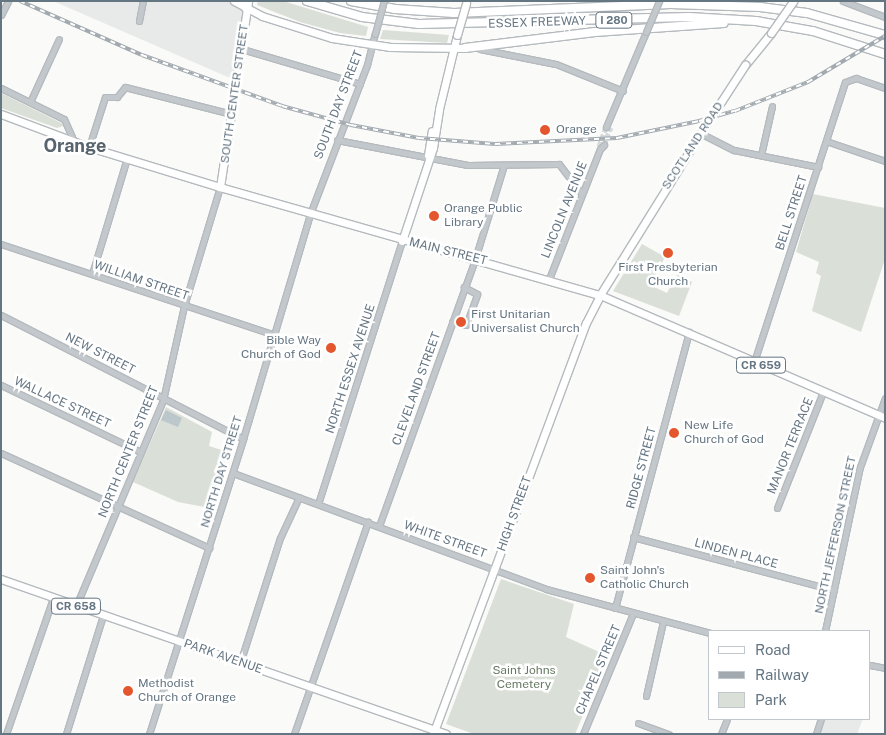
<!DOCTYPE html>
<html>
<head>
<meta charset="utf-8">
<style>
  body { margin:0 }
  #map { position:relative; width:886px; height:735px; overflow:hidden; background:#fafaf8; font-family:"Public Sans",sans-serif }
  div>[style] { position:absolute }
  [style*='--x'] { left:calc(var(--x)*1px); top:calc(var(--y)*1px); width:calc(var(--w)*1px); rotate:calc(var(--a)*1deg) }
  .built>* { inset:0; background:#e8e9e9 }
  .green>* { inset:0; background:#dadfd7 }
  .water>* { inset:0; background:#bbc7cb }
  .minor-tunnel>* { height:5px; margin-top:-2.5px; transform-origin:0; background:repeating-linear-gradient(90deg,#d5d9db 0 5px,transparent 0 7.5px) }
  .roads { filter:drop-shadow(1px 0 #b5babe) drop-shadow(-1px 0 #b5babe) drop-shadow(0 1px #b5babe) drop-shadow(0 -1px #b5babe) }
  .minor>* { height:5px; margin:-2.5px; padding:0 2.5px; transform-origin:2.5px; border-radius:2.5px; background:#c3c8cc }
  .major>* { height:7px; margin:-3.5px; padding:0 3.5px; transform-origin:3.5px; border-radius:3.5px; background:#fff }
  .highway>* { height:8px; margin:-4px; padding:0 4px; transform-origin:4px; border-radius:4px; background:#fff }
  .rail>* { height:4px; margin-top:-2px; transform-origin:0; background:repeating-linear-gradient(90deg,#fff 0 5.5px,#a2aab0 0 11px); box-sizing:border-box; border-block:1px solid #a2aab0 }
  .bridges { filter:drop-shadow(1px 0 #b5babe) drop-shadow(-1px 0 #b5babe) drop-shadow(0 1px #b5babe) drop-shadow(0 -1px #b5babe) }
  .minor-bridge>* { height:5px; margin:-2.5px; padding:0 2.5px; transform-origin:2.5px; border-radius:2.5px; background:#c3c8cc }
  .major-bridge>* { height:7px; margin:-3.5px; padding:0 3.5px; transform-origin:3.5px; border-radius:3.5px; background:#fff }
  .dots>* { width:14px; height:14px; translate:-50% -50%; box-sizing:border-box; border:2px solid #fff; border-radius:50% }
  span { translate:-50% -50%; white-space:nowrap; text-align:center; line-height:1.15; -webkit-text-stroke:5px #fff; paint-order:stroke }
  .shield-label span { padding:1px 4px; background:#fff; border:1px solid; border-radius:4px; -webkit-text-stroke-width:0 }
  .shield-label { font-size:11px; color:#657683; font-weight:700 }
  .street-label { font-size:12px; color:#657683 }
  .poi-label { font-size:12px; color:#657683 }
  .left { translate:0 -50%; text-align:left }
  .right { translate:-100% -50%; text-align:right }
  .park-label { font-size:12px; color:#687a64 }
  .district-label { font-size:18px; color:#57646e; font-weight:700 }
  .frame { position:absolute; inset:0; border:2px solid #657683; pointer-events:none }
  .legend { position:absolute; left:708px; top:630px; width:162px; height:90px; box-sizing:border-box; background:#fff; border:1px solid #c1c8cd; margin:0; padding:6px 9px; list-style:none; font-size:15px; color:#657683 }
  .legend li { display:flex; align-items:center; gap:10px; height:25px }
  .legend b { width:25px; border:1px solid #c1c8cd }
</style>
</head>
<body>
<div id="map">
  <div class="built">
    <div style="clip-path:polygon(53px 1px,248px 1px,237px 81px)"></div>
    <div style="clip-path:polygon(819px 719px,863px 719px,857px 734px,814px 734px)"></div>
  </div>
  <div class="green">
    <div style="clip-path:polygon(258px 1px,283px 1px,368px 27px,366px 36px,340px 33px,300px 22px,257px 5px)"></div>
    <div style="clip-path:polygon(383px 30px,449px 35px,447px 43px,380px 39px)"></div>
    <div style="clip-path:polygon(1px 93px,61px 123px,63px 126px,57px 128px,1px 108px)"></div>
    <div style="clip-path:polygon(813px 194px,885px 208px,885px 259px,861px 332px,812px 311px,821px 276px,816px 273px,819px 262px,796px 252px)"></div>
    <div style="clip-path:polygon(642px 244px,665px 257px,650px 285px,667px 293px,677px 274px,692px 282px,679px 316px,613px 291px)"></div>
    <div style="clip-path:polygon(166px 407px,212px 432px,209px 446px,228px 452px,210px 508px,178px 502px,133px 482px)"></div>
    <div style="clip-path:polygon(501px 579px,574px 604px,566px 637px,608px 656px,575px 734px,474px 734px,446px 724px)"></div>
  </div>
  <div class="water">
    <div style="clip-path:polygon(166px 410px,182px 418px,178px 427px,161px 420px)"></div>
  </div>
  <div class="minor-tunnel">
    <div style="--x:604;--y:145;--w:19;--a:-69"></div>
    <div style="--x:599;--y:146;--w:20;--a:-70"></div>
  </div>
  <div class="roads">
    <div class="minor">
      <div style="--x:843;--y:1;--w:45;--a:20.9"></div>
      <div style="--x:1;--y:15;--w:16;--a:-63"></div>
      <div style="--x:139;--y:21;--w:20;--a:-79"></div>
      <div style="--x:242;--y:49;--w:123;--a:16.5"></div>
      <div style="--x:480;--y:49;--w:77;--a:11.2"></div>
      <div style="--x:556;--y:64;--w:72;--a:21.9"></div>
      <div style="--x:1;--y:88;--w:70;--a:26.2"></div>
      <div style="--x:64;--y:119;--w:24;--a:66"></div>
      <div style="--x:30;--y:102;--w:69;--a:-65.3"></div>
      <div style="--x:606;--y:127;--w:103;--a:-67.2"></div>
      <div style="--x:700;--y:133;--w:38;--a:27"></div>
      <div style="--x:734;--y:150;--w:86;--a:11.4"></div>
      <div style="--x:337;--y:140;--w:133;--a:10.8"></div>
      <div style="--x:468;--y:165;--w:91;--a:-0.6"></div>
      <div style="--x:559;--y:164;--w:38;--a:53"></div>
      <div style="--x:826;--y:141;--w:62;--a:18.7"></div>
      <div style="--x:89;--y:147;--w:52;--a:-72.3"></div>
      <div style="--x:105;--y:97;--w:12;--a:0"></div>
      <div style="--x:117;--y:97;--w:13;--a:-51"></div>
      <div style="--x:125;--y:87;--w:110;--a:14.2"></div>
      <div style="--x:761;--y:155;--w:50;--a:-77.3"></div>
      <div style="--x:1;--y:244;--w:289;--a:18.4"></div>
      <div style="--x:92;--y:274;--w:121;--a:-73.2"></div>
      <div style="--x:549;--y:279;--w:140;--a:-68.6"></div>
      <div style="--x:600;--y:149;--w:6;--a:-45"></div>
      <div style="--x:1;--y:315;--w:272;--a:27.1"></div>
      <div style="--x:452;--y:322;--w:14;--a:12"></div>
      <div style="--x:466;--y:325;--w:33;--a:-70"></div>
      <div style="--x:477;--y:294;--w:15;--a:-152"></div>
      <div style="--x:754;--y:362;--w:294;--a:-72"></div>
      <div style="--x:845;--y:82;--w:12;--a:-20"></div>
      <div style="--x:856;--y:78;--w:31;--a:19"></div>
      <div style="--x:1;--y:385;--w:155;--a:25.6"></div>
      <div style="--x:1;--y:453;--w:229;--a:24.5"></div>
      <div style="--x:233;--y:473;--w:334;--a:20.3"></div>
      <div style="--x:546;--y:589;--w:170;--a:15"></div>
      <div style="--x:318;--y:504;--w:276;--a:-72.3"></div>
      <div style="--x:777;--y:508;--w:125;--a:-68.4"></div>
      <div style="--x:379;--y:526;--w:284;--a:-70.2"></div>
      <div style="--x:475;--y:259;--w:98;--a:-72.9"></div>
      <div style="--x:633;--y:537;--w:208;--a:14.8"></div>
      <div style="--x:76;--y:606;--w:224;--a:-67.1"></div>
      <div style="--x:163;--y:400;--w:96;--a:-77.4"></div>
      <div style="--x:184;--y:306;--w:124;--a:-73.2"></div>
      <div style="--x:615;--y:608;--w:286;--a:-75"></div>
      <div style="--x:825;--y:631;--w:168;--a:-78"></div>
      <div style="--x:860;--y:467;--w:73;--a:-70.1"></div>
      <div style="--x:240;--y:663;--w:131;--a:-72.3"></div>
      <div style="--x:280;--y:538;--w:45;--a:-65.1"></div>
      <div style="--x:870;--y:665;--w:15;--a:11"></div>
      <div style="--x:646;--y:696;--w:76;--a:-77.1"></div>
      <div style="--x:638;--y:723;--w:33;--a:20"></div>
      <div style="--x:6;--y:734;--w:144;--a:-70.9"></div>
      <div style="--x:66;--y:734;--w:125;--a:-72.7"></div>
      <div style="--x:149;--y:734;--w:310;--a:-72.3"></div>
      <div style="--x:243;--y:439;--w:235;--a:-73.4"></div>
      <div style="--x:310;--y:214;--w:160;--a:-69.1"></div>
      <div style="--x:367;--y:65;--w:32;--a:-76"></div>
      <div style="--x:294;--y:734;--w:225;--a:-70.8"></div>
      <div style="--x:583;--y:734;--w:131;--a:-67.5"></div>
      <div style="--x:721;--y:734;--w:16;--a:-68"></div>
      <div style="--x:816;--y:734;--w:16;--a:-72"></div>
    </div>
    <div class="major">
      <div style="--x:234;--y:1;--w:32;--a:28"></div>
      <div style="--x:262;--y:16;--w:73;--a:17.4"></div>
      <div style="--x:332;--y:38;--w:59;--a:8.8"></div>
      <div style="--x:390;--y:47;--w:75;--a:0.8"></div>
      <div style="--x:745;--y:65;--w:41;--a:-50.9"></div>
      <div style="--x:1;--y:114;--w:94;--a:20.6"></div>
      <div style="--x:89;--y:147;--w:137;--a:17"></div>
      <div style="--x:220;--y:187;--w:395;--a:15.9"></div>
      <div style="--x:600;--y:295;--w:310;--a:23.3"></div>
      <div style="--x:428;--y:155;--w:24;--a:-81"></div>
      <div style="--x:220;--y:187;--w:188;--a:-81.4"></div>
      <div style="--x:402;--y:241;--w:98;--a:-71.6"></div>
      <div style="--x:433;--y:148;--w:39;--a:-81"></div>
      <div style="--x:439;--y:109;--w:76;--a:-76.3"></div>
      <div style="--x:1;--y:579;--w:471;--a:19.2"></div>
      <div style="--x:433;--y:734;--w:439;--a:-69.6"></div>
      <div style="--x:586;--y:323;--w:31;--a:-63"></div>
      <div style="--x:600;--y:295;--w:200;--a:-58.1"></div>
    </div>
    <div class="highway">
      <div style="--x:240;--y:1;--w:11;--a:49"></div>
      <div style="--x:307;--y:1;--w:57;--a:16.2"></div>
      <div style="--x:362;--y:17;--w:57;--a:7"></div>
      <div style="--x:419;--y:24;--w:270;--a:-1.5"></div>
      <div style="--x:689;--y:17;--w:67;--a:3.4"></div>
      <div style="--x:756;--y:21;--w:58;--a:10"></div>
      <div style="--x:813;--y:31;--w:76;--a:17.7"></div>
      <div style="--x:351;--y:1;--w:45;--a:10.3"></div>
      <div style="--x:395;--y:9;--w:59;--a:3.9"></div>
      <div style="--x:454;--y:13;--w:217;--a:-2.4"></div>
      <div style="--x:671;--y:4;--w:89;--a:1.9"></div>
      <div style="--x:760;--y:7;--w:47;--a:7.3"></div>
      <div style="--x:807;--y:13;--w:81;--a:15.8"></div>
      <div style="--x:465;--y:48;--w:131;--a:-7"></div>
      <div style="--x:595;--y:32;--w:129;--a:-4"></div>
    </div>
  </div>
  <div class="rail">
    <div style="--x:20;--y:1;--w:133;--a:23.9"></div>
    <div style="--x:142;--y:55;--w:149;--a:20"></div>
    <div style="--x:282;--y:106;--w:72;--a:15.4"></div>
    <div style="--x:351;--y:125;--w:69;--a:10.8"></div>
    <div style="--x:419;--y:138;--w:76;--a:4.5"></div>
    <div style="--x:495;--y:144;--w:122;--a:-2.8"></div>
    <div style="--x:617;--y:138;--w:84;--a:-11.7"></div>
    <div style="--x:699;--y:121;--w:37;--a:-16"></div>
    <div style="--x:735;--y:111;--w:79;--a:-21.7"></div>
    <div style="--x:808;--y:82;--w:90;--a:-30.9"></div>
  </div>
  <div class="bridges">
    <div class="minor-bridge">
      <div style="--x:646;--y:32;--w:34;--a:-67"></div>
      <div style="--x:375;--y:34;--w:34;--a:-75"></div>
    </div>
    <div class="major-bridge">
      <div style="--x:771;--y:33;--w:39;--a:-55"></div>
      <div style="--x:457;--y:35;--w:33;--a:-74"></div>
      <div style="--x:706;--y:125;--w:72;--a:-57"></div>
    </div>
  </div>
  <div class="dots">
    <div style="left:545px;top:130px;background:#e4572e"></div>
    <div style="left:434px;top:216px;background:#e4572e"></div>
    <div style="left:668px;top:253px;background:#e4572e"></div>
    <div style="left:461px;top:322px;background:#e4572e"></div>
    <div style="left:331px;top:348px;background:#e4572e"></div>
    <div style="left:674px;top:433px;background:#e4572e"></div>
    <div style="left:590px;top:578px;background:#e4572e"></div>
    <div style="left:128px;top:691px;background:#e4572e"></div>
  </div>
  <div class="shield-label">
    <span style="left:614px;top:20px">I 280</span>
    <span style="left:761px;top:365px">CR 659</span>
    <span style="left:76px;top:606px">CR 658</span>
  </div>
  <div class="street-label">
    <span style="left:537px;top:23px;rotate:-2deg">ESSEX FREEWAY</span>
    <span style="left:235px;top:94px;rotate:-82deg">SOUTH CENTER STREET</span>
    <span style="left:339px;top:105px;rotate:-69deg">SOUTH DAY STREET</span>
    <span style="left:693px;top:146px;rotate:-57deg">SCOTLAND ROAD</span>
    <span style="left:565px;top:210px;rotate:-68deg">LINCOLN AVENUE</span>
    <span style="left:792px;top:213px;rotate:-72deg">BELL STREET</span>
    <span style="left:448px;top:252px;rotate:14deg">MAIN STREET</span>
    <span style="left:141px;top:281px;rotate:19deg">WILLIAM STREET</span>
    <span style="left:100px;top:354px;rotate:27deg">NEW STREET</span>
    <span style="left:351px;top:369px;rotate:-72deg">NORTH ESSEX AVENUE</span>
    <span style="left:417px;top:389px;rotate:-70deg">CLEVELAND STREET</span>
    <span style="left:62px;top:403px;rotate:25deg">WALLACE STREET</span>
    <span style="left:791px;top:446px;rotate:-68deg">MANOR TERRACE</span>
    <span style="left:129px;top:452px;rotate:-68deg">NORTH CENTER STREET</span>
    <span style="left:642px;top:468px;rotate:-75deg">RIDGE STREET</span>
    <span style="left:222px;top:472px;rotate:-73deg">NORTH DAY STREET</span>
    <span style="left:515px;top:514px;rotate:-70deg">HIGH STREET</span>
    <span style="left:836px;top:535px;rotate:-78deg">NORTH JEFFERSON STREET</span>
    <span style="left:445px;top:540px;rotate:20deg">WHITE STREET</span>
    <span style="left:736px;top:554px;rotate:15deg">LINDEN PLACE</span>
    <span style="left:223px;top:657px;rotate:19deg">PARK AVENUE</span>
    <span style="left:599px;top:670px;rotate:-67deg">CHAPEL STREET</span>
  </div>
  <div class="poi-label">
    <span class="left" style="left:556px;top:130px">Orange</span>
    <span class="left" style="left:444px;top:216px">Orange Public<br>Library</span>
    <span style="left:668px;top:275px">First Presbyterian<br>Church</span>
    <span class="left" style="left:471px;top:322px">First Unitarian<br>Universalist Church</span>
    <span class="right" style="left:321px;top:348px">Bible Way<br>Church of God</span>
    <span class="left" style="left:684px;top:433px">New Life<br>Church of God</span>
    <span class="left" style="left:600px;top:578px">Saint John's<br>Catholic Church</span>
    <span class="left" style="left:138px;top:691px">Methodist<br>Church of Orange</span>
  </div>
  <div class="park-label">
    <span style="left:524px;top:678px">Saint Johns<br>Cemetery</span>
  </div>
  <div class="district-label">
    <span style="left:75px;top:146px">Orange</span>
  </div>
  <div class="frame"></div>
  <ul class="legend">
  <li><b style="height:6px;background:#fff"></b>Road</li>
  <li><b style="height:6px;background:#a2aab0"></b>Railway</li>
  <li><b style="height:14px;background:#dadfd7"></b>Park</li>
  </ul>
</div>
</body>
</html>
